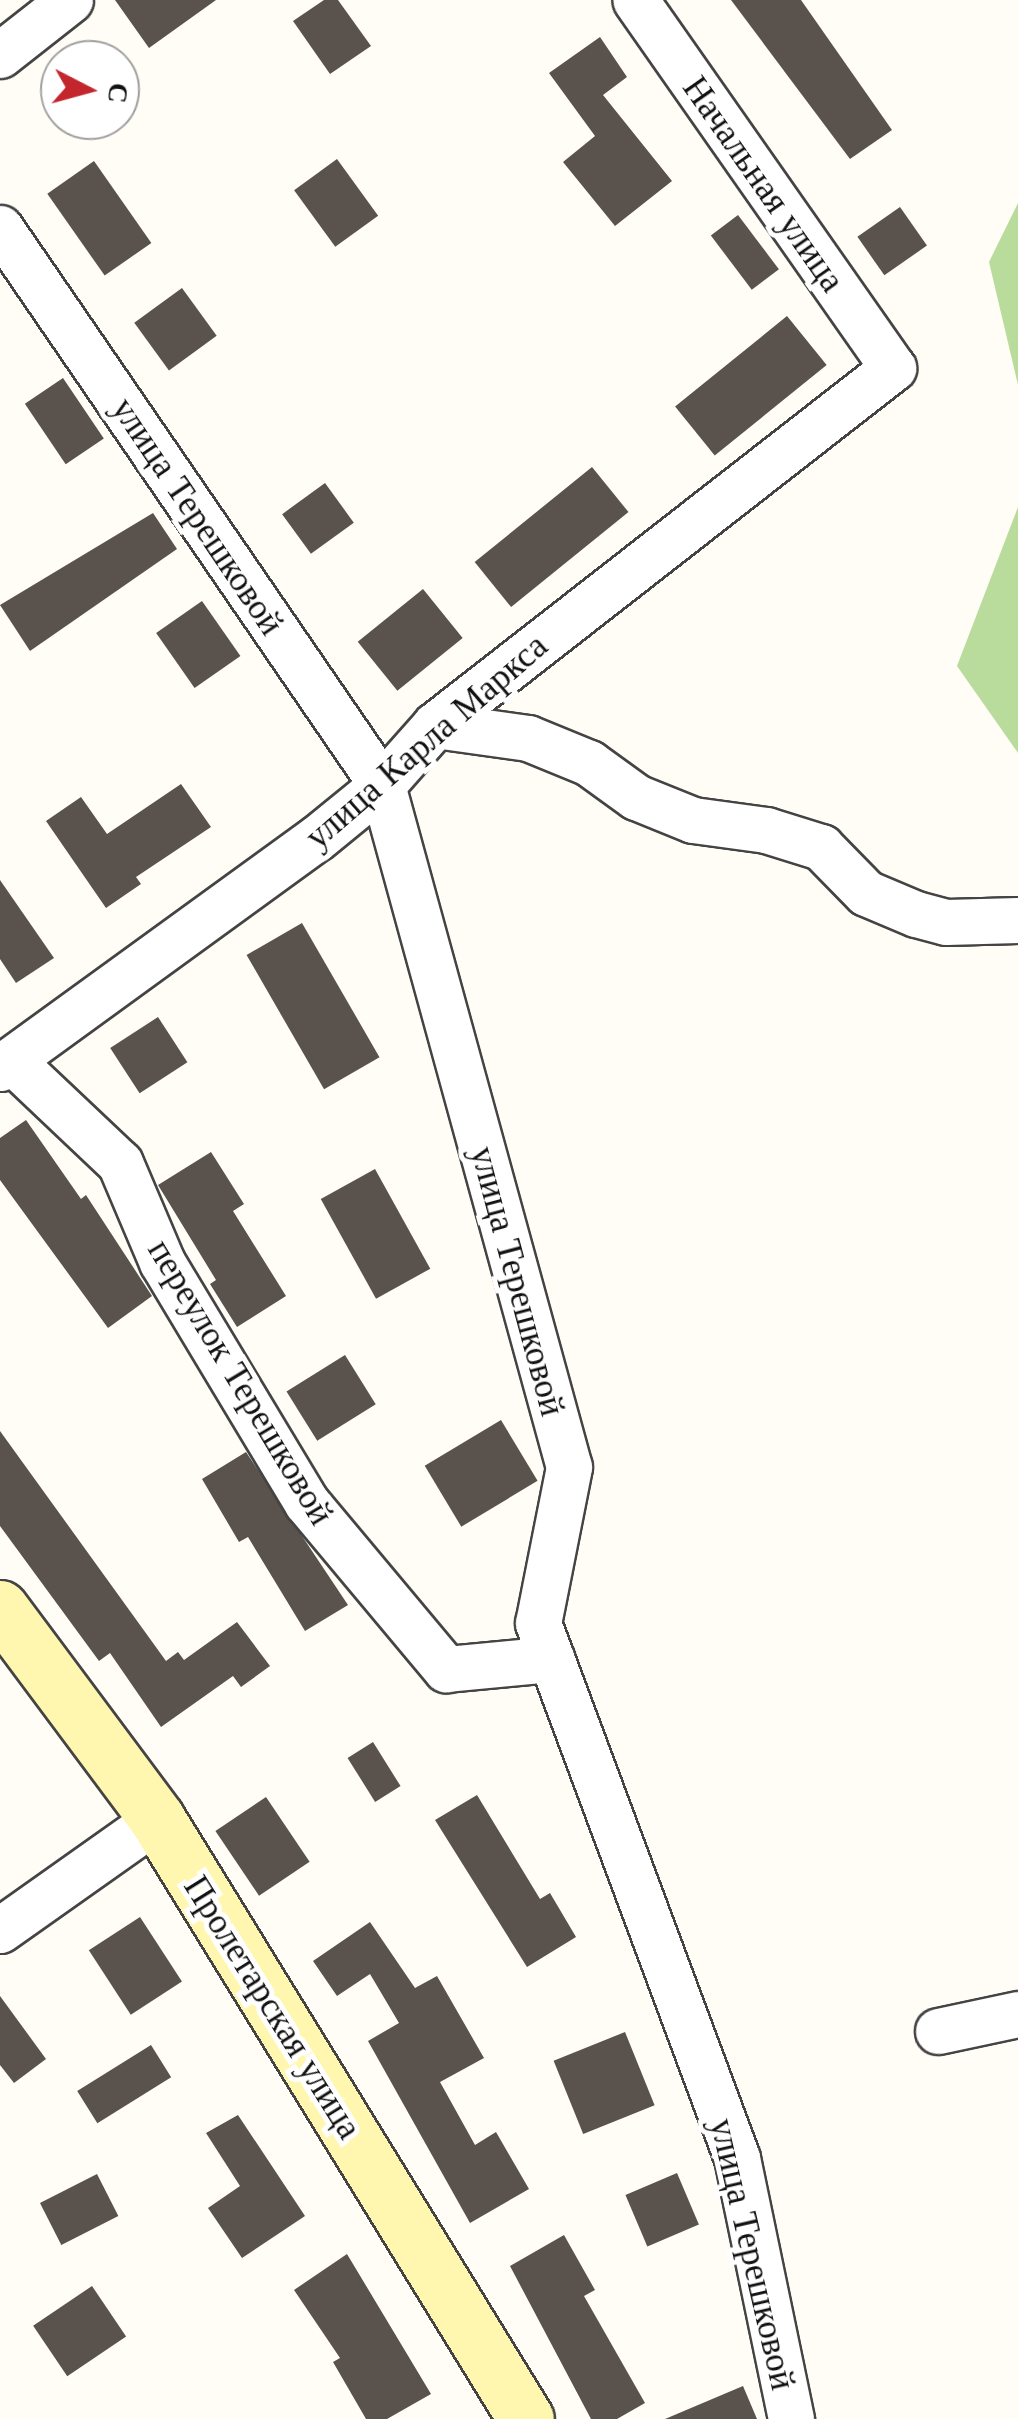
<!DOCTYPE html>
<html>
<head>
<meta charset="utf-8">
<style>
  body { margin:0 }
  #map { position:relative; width:1018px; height:2419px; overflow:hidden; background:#fffdf5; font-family:"Libre Baskerville",serif }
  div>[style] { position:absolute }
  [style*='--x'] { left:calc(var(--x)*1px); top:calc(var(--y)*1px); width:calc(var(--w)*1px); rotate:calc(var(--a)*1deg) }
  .forest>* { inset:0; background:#b9dc9c }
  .building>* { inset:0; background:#5a524d; transform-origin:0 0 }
  .roads { filter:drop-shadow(2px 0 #444) drop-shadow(-2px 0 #444) drop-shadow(0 2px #444) drop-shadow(0 -2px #444) }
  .street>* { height:45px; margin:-22.5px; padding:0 22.5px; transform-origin:22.5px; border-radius:22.5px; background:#fff }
  .secondary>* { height:55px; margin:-27.5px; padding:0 27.5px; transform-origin:27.5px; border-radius:27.5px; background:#fff6b0 }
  span { translate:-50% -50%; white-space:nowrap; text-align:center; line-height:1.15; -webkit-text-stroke:10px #fff; paint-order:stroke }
  .street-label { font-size:35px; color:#111 }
  .north { position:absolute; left:40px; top:40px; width:100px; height:100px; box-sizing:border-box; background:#fff; border:2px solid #a0a0a0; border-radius:50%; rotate:96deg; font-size:28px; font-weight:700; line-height:40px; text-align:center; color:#111 }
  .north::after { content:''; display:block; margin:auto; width:35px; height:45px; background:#c4262e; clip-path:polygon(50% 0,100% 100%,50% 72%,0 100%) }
</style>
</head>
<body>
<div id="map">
  <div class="forest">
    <div style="clip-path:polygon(1018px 203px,1018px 385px,989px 262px)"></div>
    <div style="clip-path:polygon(1018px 507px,1018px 753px,957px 666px)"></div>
  </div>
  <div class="building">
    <div style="clip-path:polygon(115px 0,216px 0,149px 48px)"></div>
    <div style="clip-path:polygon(324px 0,338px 0,371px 46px,330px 74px,293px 21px)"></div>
    <div style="clip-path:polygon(731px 0,801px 0,892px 130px,850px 159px)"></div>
    <div style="clip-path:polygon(600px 37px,627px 77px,603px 95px,672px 181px,615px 226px,563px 162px,595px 136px,549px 73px)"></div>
    <div style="left:337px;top:159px;width:70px;height:53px;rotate:54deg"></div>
    <div style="left:94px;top:161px;width:100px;height:57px;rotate:55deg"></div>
    <div style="left:900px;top:207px;width:47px;height:52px;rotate:55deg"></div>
    <div style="left:738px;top:215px;width:68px;height:34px;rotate:53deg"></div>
    <div style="left:182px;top:288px;width:59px;height:59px;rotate:54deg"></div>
    <div style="left:787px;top:316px;width:63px;height:144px;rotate:51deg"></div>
    <div style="left:63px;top:378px;width:73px;height:46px;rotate:56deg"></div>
    <div style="left:592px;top:467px;width:58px;height:151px;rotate:51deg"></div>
    <div style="left:325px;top:483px;width:49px;height:53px;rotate:54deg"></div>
    <div style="clip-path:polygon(153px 513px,177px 549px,30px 651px,0 605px)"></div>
    <div style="left:423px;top:589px;width:63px;height:84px;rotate:51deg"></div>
    <div style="left:202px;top:601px;width:67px;height:56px;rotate:55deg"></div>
    <div style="clip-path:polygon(181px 784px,211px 827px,136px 877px,141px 884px,106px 908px,46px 821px,81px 797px,107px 834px)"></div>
    <div style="clip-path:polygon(0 880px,54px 958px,16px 983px,0 959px)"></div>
    <div style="left:302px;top:923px;width:155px;height:64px;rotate:60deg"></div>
    <div style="left:158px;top:1017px;width:54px;height:57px;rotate:57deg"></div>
    <div style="clip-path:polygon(26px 1120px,81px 1199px,86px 1195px,152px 1296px,108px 1328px,0 1180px,0 1138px)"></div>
    <div style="clip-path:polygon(211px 1152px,244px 1204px,233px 1211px,286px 1296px,237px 1327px,210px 1284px,216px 1280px,158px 1185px)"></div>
    <div style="left:375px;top:1169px;width:114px;height:62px;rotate:61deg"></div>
    <div style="left:345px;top:1355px;width:58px;height:69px;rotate:58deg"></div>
    <div style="left:501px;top:1420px;width:71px;height:89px;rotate:59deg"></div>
    <div style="clip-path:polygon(0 1431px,166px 1661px,178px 1652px,184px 1660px,237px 1622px,270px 1666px,241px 1687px,233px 1676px,161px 1727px,110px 1653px,99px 1661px,0 1526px)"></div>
    <div style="clip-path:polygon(246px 1452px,348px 1605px,305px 1631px,248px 1537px,239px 1542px,202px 1479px)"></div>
    <div style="left:373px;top:1742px;width:52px;height:30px;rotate:58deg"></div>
    <div style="clip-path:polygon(477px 1795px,540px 1899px,550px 1893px,576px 1937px,527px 1967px,435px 1820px)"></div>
    <div style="left:266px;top:1797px;width:78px;height:61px;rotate:56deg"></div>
    <div style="left:140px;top:1917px;width:77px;height:61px;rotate:57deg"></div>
    <div style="clip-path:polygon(370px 1922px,415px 1988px,437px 1976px,484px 2058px,440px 2082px,475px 2145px,496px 2132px,529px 2189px,470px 2223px,368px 2041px,399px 2023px,370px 1974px,337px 1996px,313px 1961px)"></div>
    <div style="clip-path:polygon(0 1996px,46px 2059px,14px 2083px,0 2065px)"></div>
    <div style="left:625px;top:2032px;width:79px;height:77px;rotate:68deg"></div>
    <div style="left:151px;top:2045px;width:38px;height:87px;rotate:58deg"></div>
    <div style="clip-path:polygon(238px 2115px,305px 2216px,242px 2258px,208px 2208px,240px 2186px,206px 2133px)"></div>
    <div style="left:677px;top:2173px;width:56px;height:56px;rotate:67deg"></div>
    <div style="left:97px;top:2174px;width:47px;height:64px;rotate:63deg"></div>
    <div style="clip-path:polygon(564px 2235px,595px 2290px,584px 2296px,645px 2403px,617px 2419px,591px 2419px,510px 2266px)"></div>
    <div style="clip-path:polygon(347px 2254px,431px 2394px,387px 2419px,366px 2419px,333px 2362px,340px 2358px,294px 2290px)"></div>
    <div style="left:92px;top:2286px;width:61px;height:71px;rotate:56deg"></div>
    <div style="clip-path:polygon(743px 2386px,757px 2419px,665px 2419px)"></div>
  </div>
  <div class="roads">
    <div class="street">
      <div style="--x:0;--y:55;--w:89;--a:-38.2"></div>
      <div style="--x:0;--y:228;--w:675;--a:55.56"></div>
      <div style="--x:382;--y:785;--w:707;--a:74.67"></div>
      <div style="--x:569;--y:1467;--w:159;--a:101.2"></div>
      <div style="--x:538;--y:1623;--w:571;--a:69.6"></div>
      <div style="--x:737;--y:2158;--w:267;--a:78.3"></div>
      <div style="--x:435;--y:725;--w:94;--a:8"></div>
      <div style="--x:528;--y:738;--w:66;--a:22.3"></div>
      <div style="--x:589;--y:763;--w:58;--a:35.9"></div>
      <div style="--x:636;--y:797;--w:61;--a:22"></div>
      <div style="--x:693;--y:820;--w:74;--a:7.8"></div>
      <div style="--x:766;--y:830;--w:58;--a:17.2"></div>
      <div style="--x:821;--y:847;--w:64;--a:45.6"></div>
      <div style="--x:866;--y:893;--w:54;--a:22.8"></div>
      <div style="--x:916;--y:914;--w:31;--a:15"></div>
      <div style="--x:946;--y:922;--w:72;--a:-1.6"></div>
      <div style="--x:11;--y:1060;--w:150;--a:43.4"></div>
      <div style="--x:120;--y:1163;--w:108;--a:67"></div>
      <div style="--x:162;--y:1262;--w:281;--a:59"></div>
      <div style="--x:307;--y:1503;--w:217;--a:50.1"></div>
      <div style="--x:446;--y:1669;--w:106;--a:-5.4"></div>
      <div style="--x:0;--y:1068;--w:392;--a:-36"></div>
      <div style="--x:317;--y:838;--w:84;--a:-39.2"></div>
      <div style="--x:382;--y:785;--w:80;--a:-48.5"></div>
      <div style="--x:435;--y:725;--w:581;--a:-37.94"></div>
      <div style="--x:893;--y:368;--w:449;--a:-125"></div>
      <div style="--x:0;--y:1930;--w:192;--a:-35.3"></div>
      <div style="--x:938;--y:2031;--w:82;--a:-12"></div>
    </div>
    <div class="secondary">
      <div style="--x:0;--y:1608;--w:263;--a:53.3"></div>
      <div style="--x:157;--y:1819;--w:704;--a:58.41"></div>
    </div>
  </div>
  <div class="street-label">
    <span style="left:764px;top:184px;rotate:55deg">Начальная улица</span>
    <span style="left:198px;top:516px;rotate:56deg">улица Терешковой</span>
    <span style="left:426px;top:741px;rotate:-41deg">улица Карла Маркса</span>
    <span style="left:518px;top:1281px;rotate:75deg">улица Терешковой</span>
    <span style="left:241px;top:1382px;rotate:59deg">переулок Терешковой</span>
    <span style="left:273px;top:2007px;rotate:58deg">Пролетарская улица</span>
    <span style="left:753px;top:2254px;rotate:77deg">улица Терешковой</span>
  </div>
  <div class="north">С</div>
</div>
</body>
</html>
